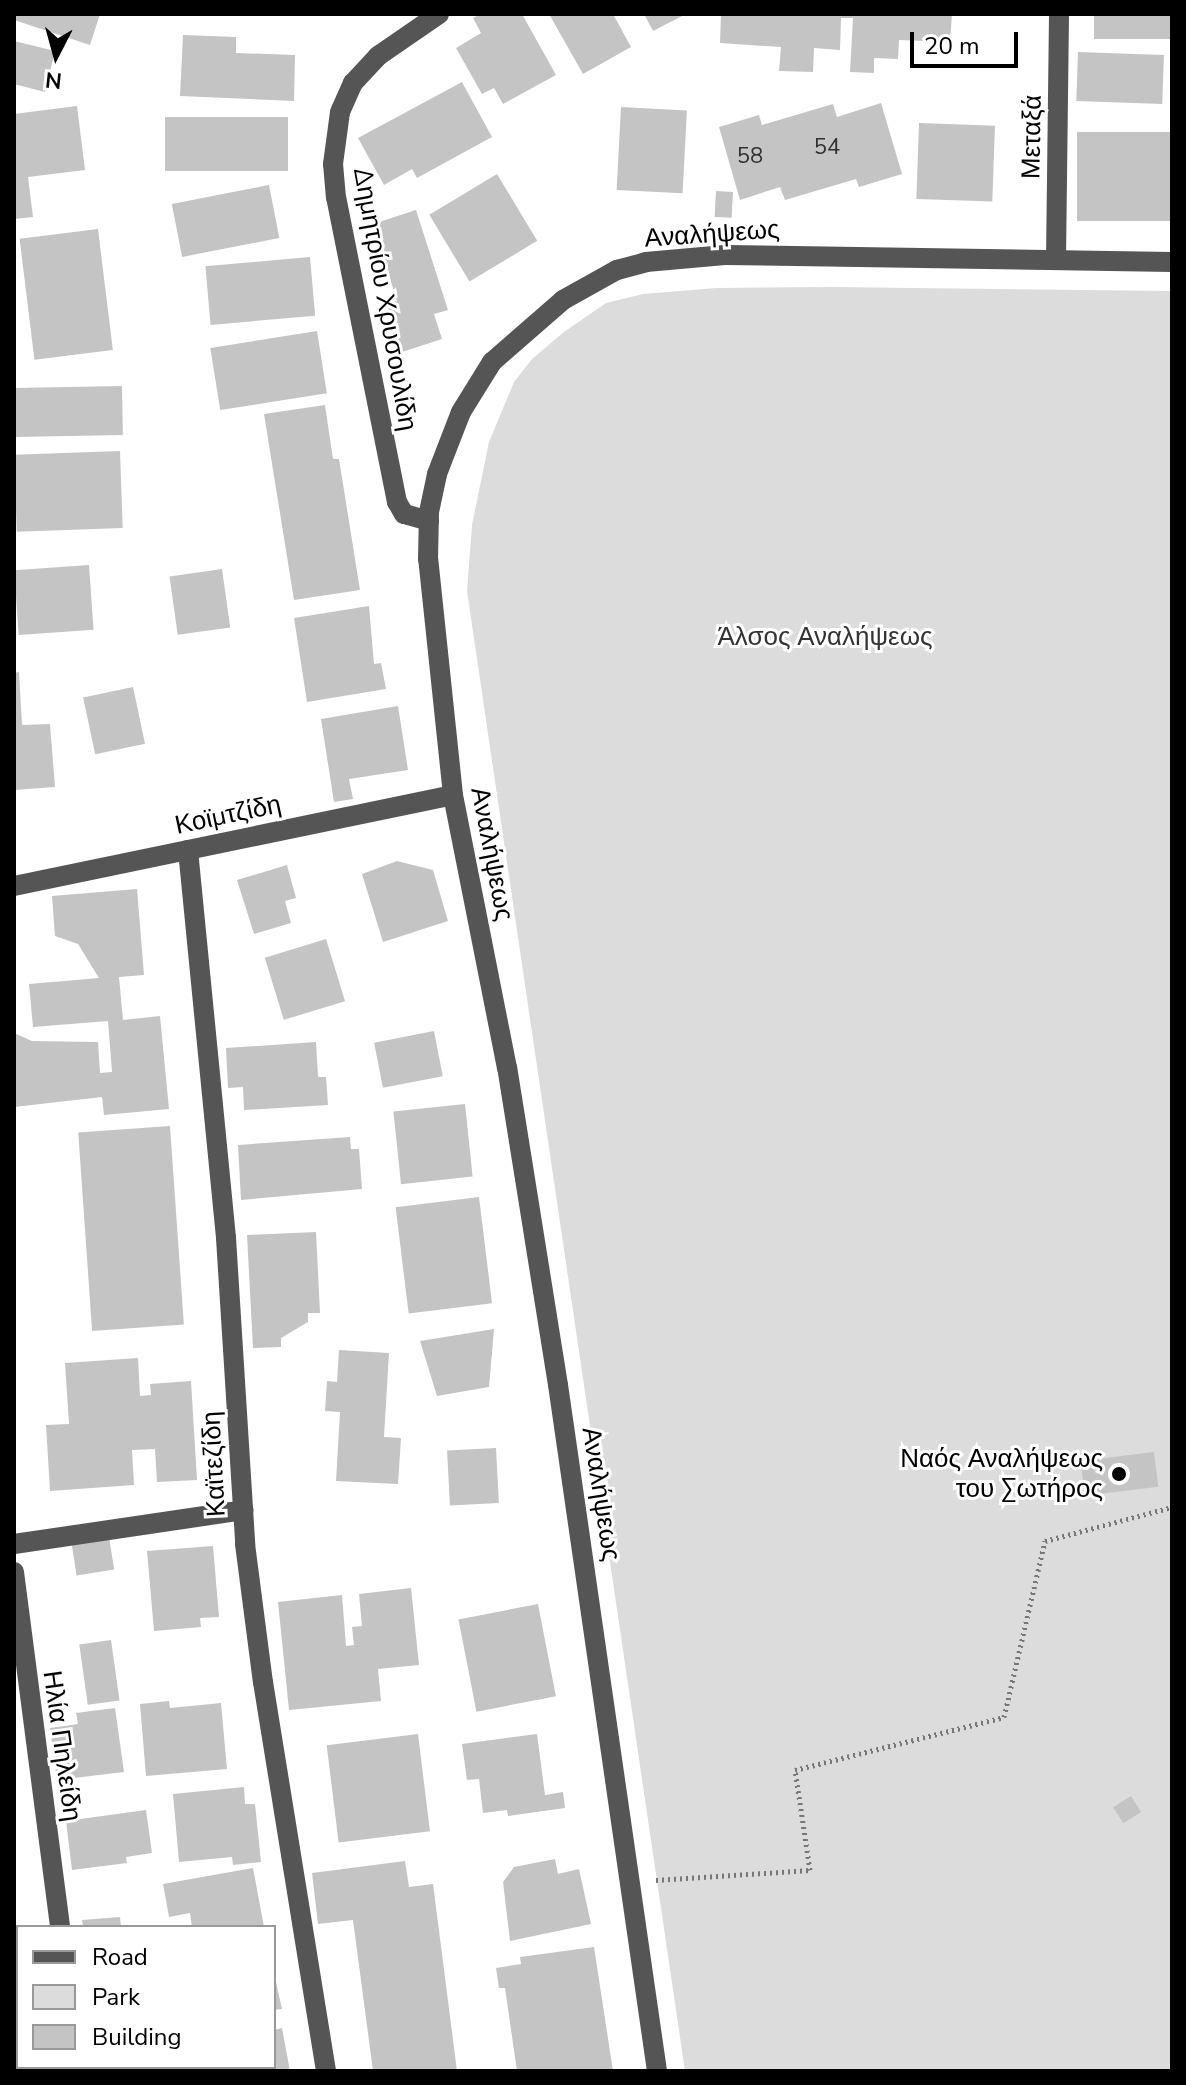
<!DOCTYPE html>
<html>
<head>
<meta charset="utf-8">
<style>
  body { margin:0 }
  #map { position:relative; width:1186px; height:2085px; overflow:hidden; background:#fff; font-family:"Nunito Sans",sans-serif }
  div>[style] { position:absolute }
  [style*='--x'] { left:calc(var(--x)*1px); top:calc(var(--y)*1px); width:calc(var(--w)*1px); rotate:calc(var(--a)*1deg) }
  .green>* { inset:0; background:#dcdcdc }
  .building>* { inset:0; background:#c4c4c4; transform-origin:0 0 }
  .path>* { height:5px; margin-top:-2.5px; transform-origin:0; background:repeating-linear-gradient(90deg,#777 0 2px,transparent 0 6px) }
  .minor>* { height:20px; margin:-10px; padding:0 10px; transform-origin:10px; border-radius:10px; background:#555 }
  .dots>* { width:22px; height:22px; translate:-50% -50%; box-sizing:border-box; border:4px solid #fff; border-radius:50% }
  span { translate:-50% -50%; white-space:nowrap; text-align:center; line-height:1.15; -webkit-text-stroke:6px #fff; paint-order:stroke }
  .number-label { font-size:22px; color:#313131 }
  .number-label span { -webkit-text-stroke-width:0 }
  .street-label { font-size:26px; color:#000 }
  .park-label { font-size:26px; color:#333 }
  .poi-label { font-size:26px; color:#000 }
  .right { translate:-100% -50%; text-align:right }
  .frame { position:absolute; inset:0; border:16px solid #000; pointer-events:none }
  .legend { position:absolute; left:16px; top:1925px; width:260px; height:144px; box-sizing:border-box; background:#fff; border:2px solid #999; margin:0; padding:10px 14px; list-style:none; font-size:24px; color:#000 }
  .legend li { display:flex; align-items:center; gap:16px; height:40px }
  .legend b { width:40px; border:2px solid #999 }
  .north { position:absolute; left:16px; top:16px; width:80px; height:80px; -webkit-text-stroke:6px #fff; paint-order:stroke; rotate:186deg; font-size:22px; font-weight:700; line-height:32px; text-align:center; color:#000 }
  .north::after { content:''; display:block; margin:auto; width:28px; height:36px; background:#000; clip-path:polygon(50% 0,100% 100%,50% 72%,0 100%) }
  .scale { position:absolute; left:910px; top:32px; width:108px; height:36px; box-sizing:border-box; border:4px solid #000; border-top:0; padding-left:10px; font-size:24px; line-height:28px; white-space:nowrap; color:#000; -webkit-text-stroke:6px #fff; paint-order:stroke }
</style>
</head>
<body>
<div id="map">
  <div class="green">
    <div style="clip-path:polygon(831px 287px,1172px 291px,1172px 2071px,685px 2071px,467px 591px,472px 525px,489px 442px,514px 382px,532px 359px,564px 332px,606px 303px,643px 294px,716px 288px)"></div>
  </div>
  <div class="building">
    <div style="clip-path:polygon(14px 14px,100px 14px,90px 45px,14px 20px)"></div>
    <div style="clip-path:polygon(481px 14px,522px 14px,556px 75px,503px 104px,494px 88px,482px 94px,456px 48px,481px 33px,473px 18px)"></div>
    <div style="clip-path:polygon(549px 14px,613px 14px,631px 47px,583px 74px)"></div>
    <div style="clip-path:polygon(644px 14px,686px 14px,653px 31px)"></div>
    <div style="clip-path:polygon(721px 14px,952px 14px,950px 42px,899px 40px,898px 59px,874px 58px,874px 73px,850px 72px,853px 18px,841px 18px,840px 50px,814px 48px,813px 72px,779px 71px,781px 47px,720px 43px)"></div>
    <div style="left:1094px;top:14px;width:78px;height:25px"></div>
    <div style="clip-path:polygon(183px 35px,236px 37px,236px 53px,295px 55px,294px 101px,180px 96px)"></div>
    <div style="clip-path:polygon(14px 41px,55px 51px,45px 92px,14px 84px)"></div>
    <div style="left:1078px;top:52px;width:86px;height:49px;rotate:2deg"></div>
    <div style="clip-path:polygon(462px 82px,492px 137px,417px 178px,412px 169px,384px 185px,358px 138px)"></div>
    <div style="clip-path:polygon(881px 103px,902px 174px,859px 187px,856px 179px,785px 200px,780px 187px,740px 200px,719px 127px,759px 115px,762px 125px,833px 104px,837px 117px)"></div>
    <div style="clip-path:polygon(77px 106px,85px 170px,28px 177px,33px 217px,14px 219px,14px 114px)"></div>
    <div style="left:621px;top:107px;width:66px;height:83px;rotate:3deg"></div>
    <div style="left:165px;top:117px;width:123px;height:54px"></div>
    <div style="left:919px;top:123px;width:76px;height:76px;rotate:2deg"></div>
    <div style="left:1172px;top:132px;width:89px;height:95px;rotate:90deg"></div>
    <div style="left:497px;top:174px;width:78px;height:79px;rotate:59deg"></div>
    <div style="left:269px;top:185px;width:54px;height:99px;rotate:79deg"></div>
    <div style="left:716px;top:191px;width:17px;height:26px;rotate:3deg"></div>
    <div style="clip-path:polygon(416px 210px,448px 310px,434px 314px,442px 339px,402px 352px,387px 304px,397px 301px,373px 224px)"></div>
    <div style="left:98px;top:229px;width:122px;height:79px;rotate:83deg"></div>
    <div style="left:310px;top:257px;width:59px;height:105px;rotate:85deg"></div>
    <div style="left:317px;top:331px;width:63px;height:108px;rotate:81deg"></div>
    <div style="left:122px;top:386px;width:49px;height:108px;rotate:89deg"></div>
    <div style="clip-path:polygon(325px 405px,333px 459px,339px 459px,360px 590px,294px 600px,264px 414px)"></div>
    <div style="left:120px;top:451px;width:77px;height:106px;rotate:88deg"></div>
    <div style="left:89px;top:565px;width:65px;height:75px;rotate:86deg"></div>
    <div style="left:222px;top:569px;width:59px;height:53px;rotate:82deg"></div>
    <div style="clip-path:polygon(369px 606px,374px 664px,381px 663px,386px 689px,307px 702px,294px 618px)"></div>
    <div style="clip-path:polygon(19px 672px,22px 725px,50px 724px,55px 787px,14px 790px,14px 673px)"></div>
    <div style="left:133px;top:687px;width:58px;height:51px;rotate:78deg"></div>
    <div style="clip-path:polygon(398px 706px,408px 770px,349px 779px,353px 799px,334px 802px,321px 719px)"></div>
    <div style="clip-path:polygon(397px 861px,433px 870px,448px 921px,383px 942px,362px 874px)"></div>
    <div style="clip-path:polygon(287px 865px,296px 898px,285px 901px,291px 923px,254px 934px,237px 880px)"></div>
    <div style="clip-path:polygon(137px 889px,144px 975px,119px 977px,123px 1020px,160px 1016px,169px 1109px,104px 1115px,102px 1097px,14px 1107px,14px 1033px,32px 1041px,98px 1042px,100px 1073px,112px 1072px,108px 1021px,33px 1027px,29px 984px,99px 978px,78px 944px,55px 936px,52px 896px)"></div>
    <div style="left:326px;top:939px;width:65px;height:64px;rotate:73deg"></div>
    <div style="left:434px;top:1031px;width:46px;height:61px;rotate:79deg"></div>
    <div style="clip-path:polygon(316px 1042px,318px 1077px,326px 1077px,328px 1105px,244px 1110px,243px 1087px,228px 1088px,226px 1048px)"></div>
    <div style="left:465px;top:1104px;width:73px;height:72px;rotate:84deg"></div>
    <div style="left:170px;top:1126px;width:199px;height:92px;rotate:86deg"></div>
    <div style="clip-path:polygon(350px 1137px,351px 1149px,359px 1149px,362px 1189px,241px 1200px,238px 1145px)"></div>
    <div style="left:479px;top:1197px;width:107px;height:84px;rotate:83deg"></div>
    <div style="clip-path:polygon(316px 1232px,320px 1313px,308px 1313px,308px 1322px,281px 1338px,281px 1347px,253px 1348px,247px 1235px)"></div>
    <div style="clip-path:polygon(494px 1329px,489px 1387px,437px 1396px,420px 1341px)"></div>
    <div style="clip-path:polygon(339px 1350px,389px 1353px,384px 1437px,401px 1438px,398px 1484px,336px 1481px,340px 1412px,325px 1411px,327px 1381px,337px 1382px)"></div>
    <div style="clip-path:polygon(138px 1358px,140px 1396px,151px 1395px,150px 1384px,191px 1381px,197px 1480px,157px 1482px,155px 1449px,132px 1450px,134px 1485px,50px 1491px,46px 1425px,69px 1424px,65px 1363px)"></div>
    <div style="left:496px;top:1448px;width:55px;height:49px;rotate:87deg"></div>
    <div style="left:1154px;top:1452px;width:35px;height:74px;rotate:83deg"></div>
    <div style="left:109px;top:1537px;width:33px;height:38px;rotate:81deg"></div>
    <div style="clip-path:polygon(213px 1546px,219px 1617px,200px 1618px,201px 1627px,154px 1631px,147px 1551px)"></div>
    <div style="clip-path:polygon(411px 1588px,419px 1665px,378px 1669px,381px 1701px,289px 1710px,278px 1602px,342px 1595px,346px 1646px,354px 1645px,352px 1627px,362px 1626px,359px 1594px)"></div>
    <div style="left:538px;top:1604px;width:94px;height:81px;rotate:79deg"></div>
    <div style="left:111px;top:1640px;width:61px;height:32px;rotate:82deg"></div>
    <div style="clip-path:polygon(169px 1701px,170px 1708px,221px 1703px,227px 1769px,146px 1776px,140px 1704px)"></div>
    <div style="clip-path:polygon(115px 1708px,124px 1772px,57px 1780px,50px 1728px,78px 1724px,76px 1713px)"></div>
    <div style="left:418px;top:1734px;width:98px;height:92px;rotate:83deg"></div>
    <div style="clip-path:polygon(537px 1734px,545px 1795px,563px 1792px,565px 1808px,508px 1816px,507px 1810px,483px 1813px,479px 1779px,467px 1780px,462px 1744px)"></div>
    <div style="clip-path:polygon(244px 1787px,245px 1804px,255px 1804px,261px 1862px,233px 1865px,232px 1857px,179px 1862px,173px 1794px)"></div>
    <div style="left:1131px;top:1796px;width:19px;height:21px;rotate:58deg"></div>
    <div style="clip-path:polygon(146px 1810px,152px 1853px,126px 1857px,127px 1863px,72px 1870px,66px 1821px)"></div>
    <div style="clip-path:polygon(555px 1859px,558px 1874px,579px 1869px,591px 1924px,510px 1941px,503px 1882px,514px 1867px)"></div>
    <div style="clip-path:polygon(405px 1861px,409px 1887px,433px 1884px,457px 2071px,373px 2071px,353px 1920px,318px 1924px,312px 1873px)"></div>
    <div style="clip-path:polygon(253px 1868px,264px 1927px,192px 1927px,190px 1913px,169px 1917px,163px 1884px)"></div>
    <div style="clip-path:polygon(120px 1917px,121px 1927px,83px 1927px,82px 1920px)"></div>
    <div style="clip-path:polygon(594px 1947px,613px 2071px,517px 2071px,505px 1988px,499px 1988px,496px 1968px,521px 1964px,520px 1957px)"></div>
    <div style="clip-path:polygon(274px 1973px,282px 2009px,274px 2010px)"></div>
    <div style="clip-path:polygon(282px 2028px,290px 2071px,190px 2071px,189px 2067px,274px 2067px,274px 2030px)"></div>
    <div style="left:98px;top:2067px;width:81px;height:4px"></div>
  </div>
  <div class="path">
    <div style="--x:656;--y:1880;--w:154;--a:-3.7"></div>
    <div style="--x:810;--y:1870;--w:101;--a:-98.5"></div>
    <div style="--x:795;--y:1770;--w:216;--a:-14.2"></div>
    <div style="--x:1004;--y:1717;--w:181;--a:-76.9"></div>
    <div style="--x:1045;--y:1541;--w:131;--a:-15"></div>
  </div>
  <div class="minor">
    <div style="--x:1056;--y:260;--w:246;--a:-89.3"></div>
    <div style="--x:429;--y:521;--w:26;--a:-164"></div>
    <div style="--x:404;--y:514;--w:14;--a:-120"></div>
    <div style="--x:397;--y:502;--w:310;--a:-101.3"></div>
    <div style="--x:336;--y:198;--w:34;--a:-95"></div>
    <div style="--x:333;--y:164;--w:52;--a:-82.3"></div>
    <div style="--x:340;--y:112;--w:32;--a:-66"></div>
    <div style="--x:353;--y:83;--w:37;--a:-47"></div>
    <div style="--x:378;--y:56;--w:74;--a:-34.5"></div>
    <div style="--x:188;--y:850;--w:390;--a:84.4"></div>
    <div style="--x:226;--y:1238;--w:307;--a:86.4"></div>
    <div style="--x:245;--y:1544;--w:139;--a:82.6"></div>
    <div style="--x:263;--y:1682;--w:394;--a:80.8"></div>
    <div style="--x:14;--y:886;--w:448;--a:-11.7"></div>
    <div style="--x:14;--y:1544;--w:232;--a:-8.4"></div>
    <div style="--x:14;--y:1572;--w:358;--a:82.6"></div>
    <div style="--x:14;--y:1993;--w:4;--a:0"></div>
    <div style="--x:78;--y:2067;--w:4;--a:90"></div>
    <div style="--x:657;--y:2071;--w:693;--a:-98.21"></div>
    <div style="--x:558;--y:1385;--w:321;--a:-99.1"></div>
    <div style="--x:507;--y:1068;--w:278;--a:-101.2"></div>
    <div style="--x:453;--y:795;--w:237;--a:-96"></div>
    <div style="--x:428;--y:559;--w:47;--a:-88.8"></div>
    <div style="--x:429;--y:512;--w:39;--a:-78"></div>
    <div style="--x:437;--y:474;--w:66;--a:-68.8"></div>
    <div style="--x:461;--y:412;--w:59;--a:-58.2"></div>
    <div style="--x:492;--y:362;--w:94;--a:-41.1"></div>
    <div style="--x:563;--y:300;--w:62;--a:-29.1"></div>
    <div style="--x:617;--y:270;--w:30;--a:-15"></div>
    <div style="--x:646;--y:262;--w:79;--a:-5.1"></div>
    <div style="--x:725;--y:255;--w:447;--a:0.9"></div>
  </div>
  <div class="dots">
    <div style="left:1119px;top:1474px;background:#000"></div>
  </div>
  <div class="number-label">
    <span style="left:827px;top:148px">54</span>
    <span style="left:750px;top:157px">58</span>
  </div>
  <div class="street-label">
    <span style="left:1032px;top:137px;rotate:-89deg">Μεταξά</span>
    <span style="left:712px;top:234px;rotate:-4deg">Αναλήψεως</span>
    <span style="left:385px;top:299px;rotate:80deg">Δημητρίου Χρυσουλίδη</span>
    <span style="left:228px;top:815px;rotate:-12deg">Κοϊμτζίδη</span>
    <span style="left:492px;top:854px;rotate:79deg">Αναλήψεως</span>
    <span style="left:214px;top:1464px;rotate:-93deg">Καϊτεζίδη</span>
    <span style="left:601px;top:1494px;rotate:81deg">Αναλήψεως</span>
    <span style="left:62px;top:1746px;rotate:82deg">Ηλία Πηλείδη</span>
  </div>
  <div class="park-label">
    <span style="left:825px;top:637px">Άλσος Αναλήψεως</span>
  </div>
  <div class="poi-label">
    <span class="right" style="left:1103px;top:1474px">Ναός Αναλήψεως<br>του Σωτήρος</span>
  </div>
  <div class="frame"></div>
  <ul class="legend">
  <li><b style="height:10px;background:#555"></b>Road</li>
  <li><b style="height:22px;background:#dcdcdc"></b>Park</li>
  <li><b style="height:22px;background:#c4c4c4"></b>Building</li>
  </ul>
  <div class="north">N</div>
  <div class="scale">20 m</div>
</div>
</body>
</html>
